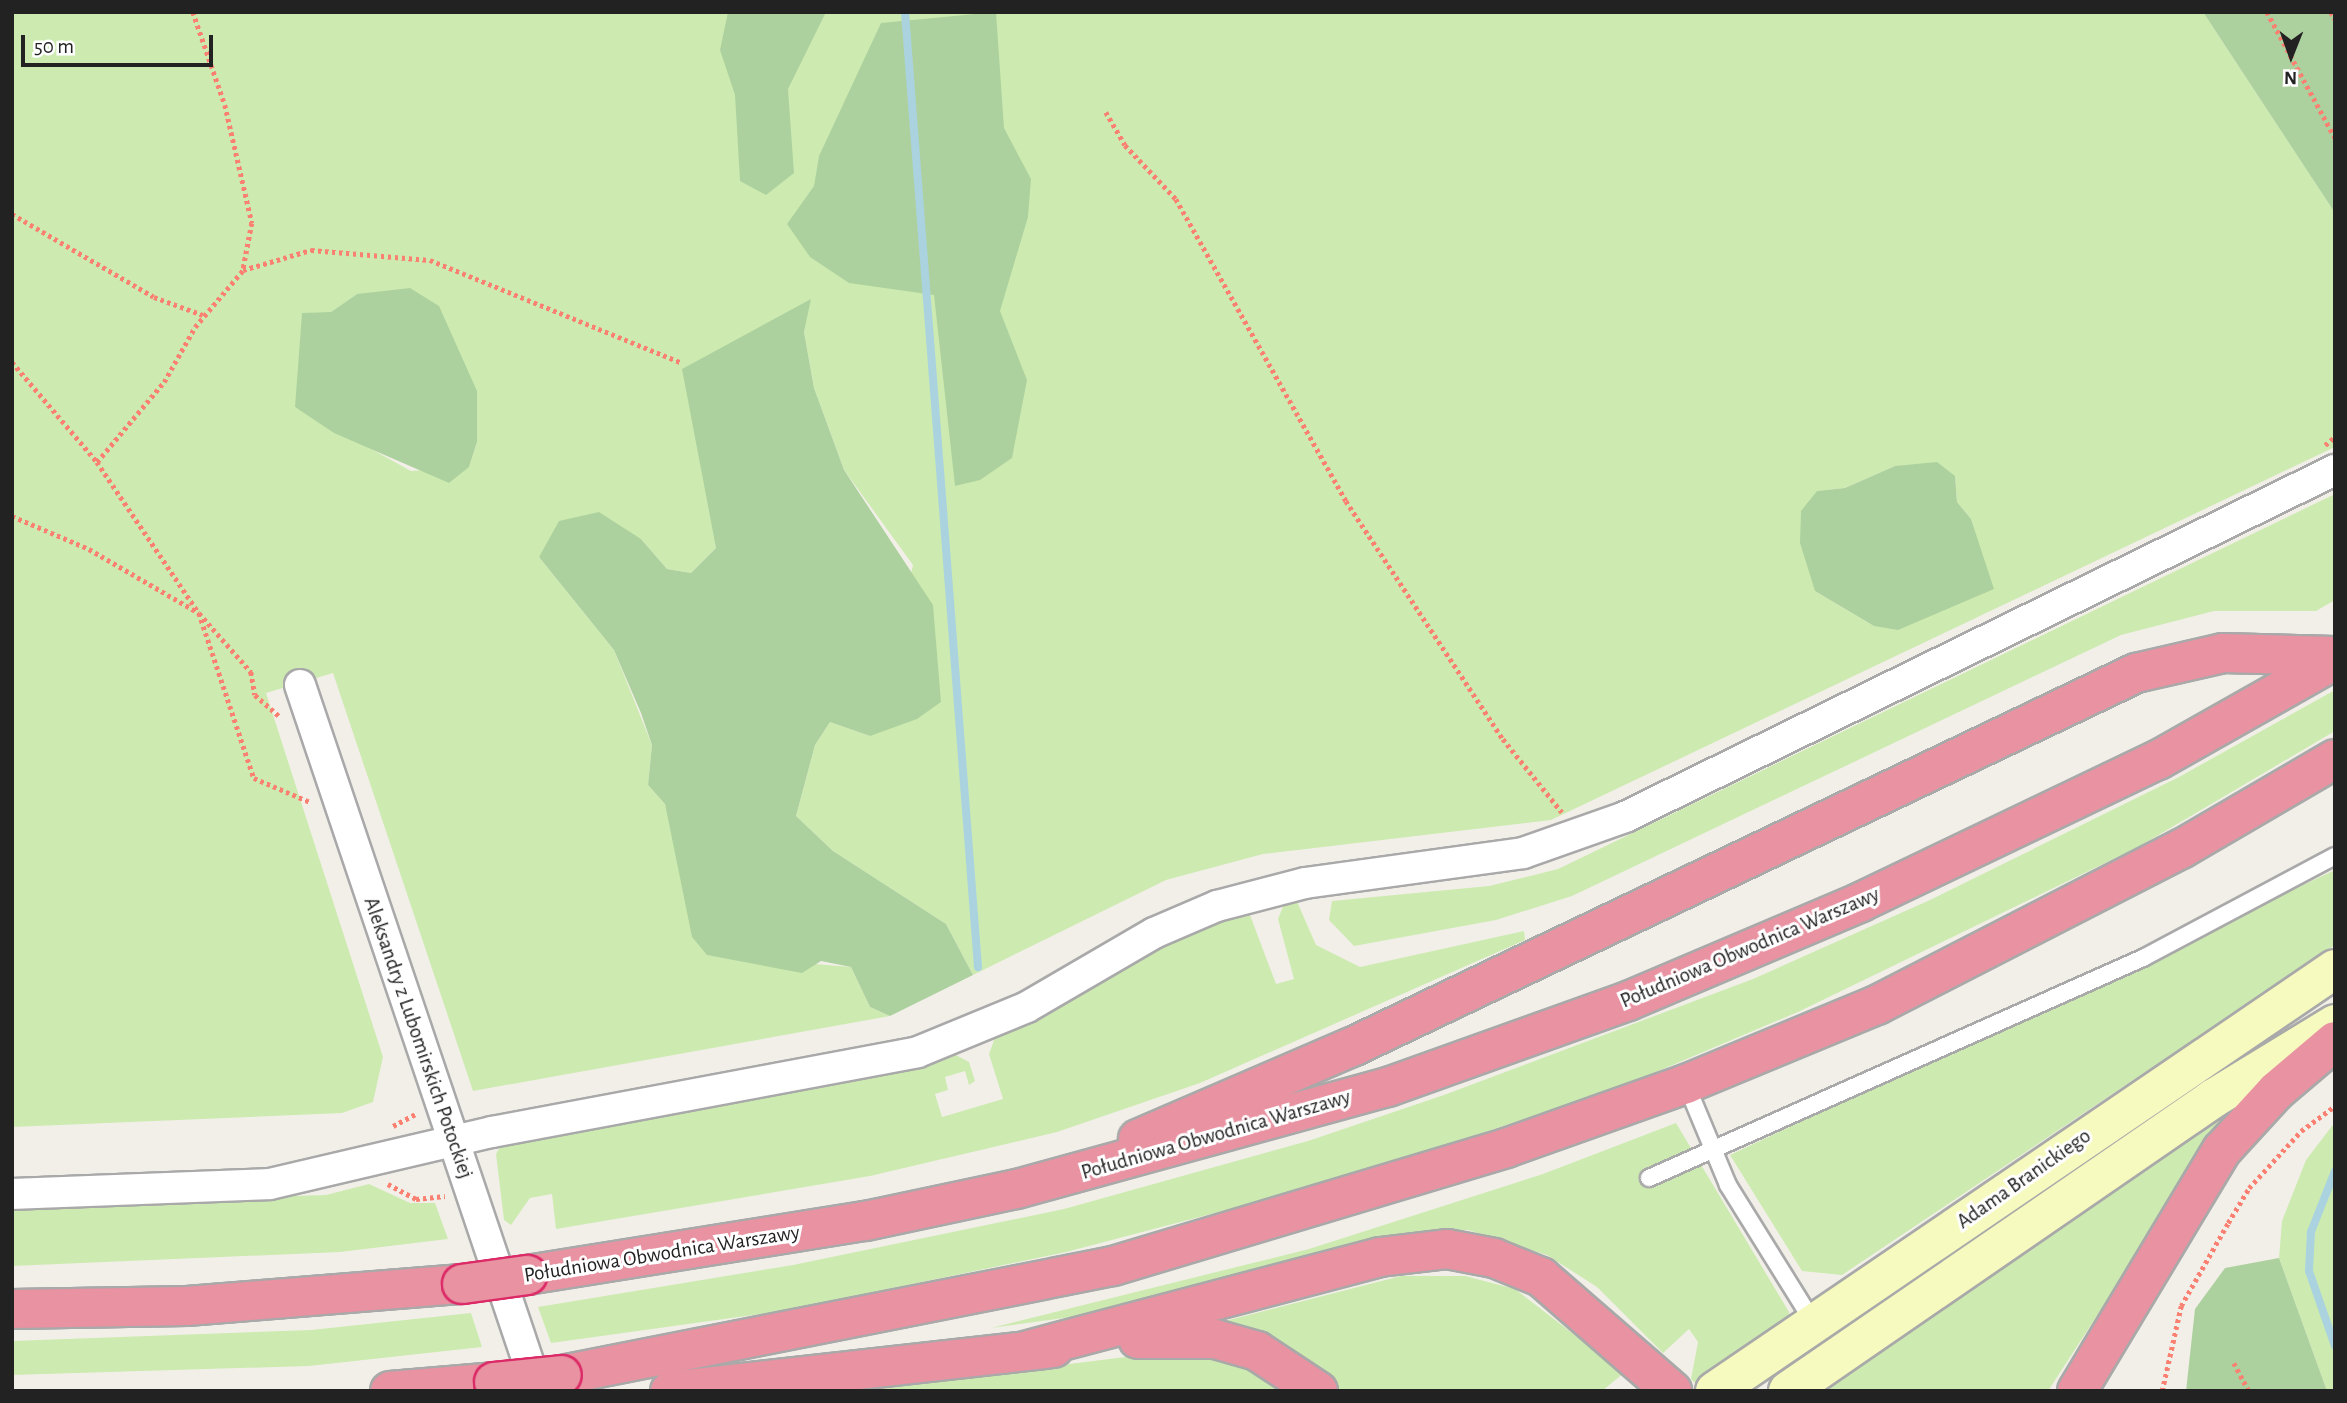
<!DOCTYPE html>
<html>
<head>
<meta charset="utf-8">
<style>
  body { margin:0 }
  #map { position:relative; width:2347px; height:1403px; overflow:hidden; background:#f2efe9; font-family:"Alegreya Sans",sans-serif }
  div>[style] { position:absolute }
  [style*='--x'] { left:calc(var(--x)*1px); top:calc(var(--y)*1px); width:calc(var(--w)*1px); rotate:calc(var(--a)*1deg) }
  .grass>* { inset:0; background:#cdebb0 }
  .forest>* { inset:0; background:#add19e }
  .stream>* { height:8px; margin:-4px; padding:0 4px; transform-origin:4px; border-radius:4px; background:#aad3df }
  .path>* { height:4.5px; margin-top:-2.25px; transform-origin:0; background:repeating-linear-gradient(90deg,#fa8072 0 3.5px,transparent 0 7px) }
  .roads { filter:drop-shadow(2px 0 #a9a9a9) drop-shadow(-2px 0 #a9a9a9) drop-shadow(0 2px #a9a9a9) drop-shadow(0 -2px #a9a9a9) }
  .lane>* { height:16px; margin:-8px; padding:0 8px; transform-origin:8px; border-radius:8px; background:#fff }
  .street>* { height:30px; margin:-15px; padding:0 15px; transform-origin:15px; border-radius:15px; background:#fff }
  .secondary>* { height:38px; margin:-19px; padding:0 19px; transform-origin:19px; border-radius:19px; background:#f7fabf }
  .highway>* { height:38px; margin:-19px; padding:0 19px; transform-origin:19px; border-radius:19px; background:#e892a2 }
  .bridges { filter:drop-shadow(2px 0 #dc2a67) drop-shadow(-2px 0 #dc2a67) drop-shadow(0 2px #dc2a67) drop-shadow(0 -2px #dc2a67) }
  .highway-bridge>* { height:38px; margin:-19px; padding:0 19px; transform-origin:19px; border-radius:19px; background:#e892a2 }
  span { translate:-50% -50%; white-space:nowrap; text-align:center; line-height:1.15; -webkit-text-stroke:6px #fff; paint-order:stroke }
  .street-label { font-size:21px; color:#222 }
  .frame { position:absolute; inset:0; border:14px solid #222; pointer-events:none }
  .north { position:absolute; left:2256px; top:21px; width:70px; height:70px; -webkit-text-stroke:5px #fff; paint-order:stroke; rotate:181deg; font-size:19px; font-weight:700; line-height:28px; text-align:center; color:#222 }
  .north::after { content:''; display:block; margin:auto; width:24px; height:32px; background:#222; clip-path:polygon(50% 0,100% 100%,50% 72%,0 100%) }
  .scale { position:absolute; left:21px; top:35px; width:192px; height:32px; box-sizing:border-box; border:4px solid #222; border-top:0; padding-left:9px; font-size:21px; line-height:24px; white-space:nowrap; color:#222; -webkit-text-stroke:5px #fff; paint-order:stroke }
</style>
</head>
<body>
<div id="map">
  <div class="grass">
    <div style="clip-path:polygon(evenodd,12px 12px,2203px 12px,2335px 213px,2335px 447px,1551px 820px,1263px 854px,1166px 880px,973px 975px,946px 924px,833px 851px,796px 816px,815px 745px,830px 722px,870px 736px,913px 565px,844px 470px,814px 388px,804px 332px,810px 300px,710px 499px,716px 548px,691px 573px,667px 569px,641px 539px,539px 557px,614px 650px,652px 745px,648px 785px,665px 804px,708px 955px,851px 967px,870px 1007px,890px 1016px,473px 1091px,333px 673px,266px 693px,383px 1057px,373px 1102px,342px 1113px,12px 1127px,12px 12px,357px 294px,477px 391px,477px 442px,469px 467px,411px 471px,295px 407px,331px 312px,357px 294px,12px 12px,1895px 466px,1955px 476px,1957px 502px,1971px 519px,1979px 547px,1874px 626px,1815px 591px,1817px 491px,1845px 488px,1895px 466px)"></div>
    <div style="clip-path:polygon(2335px 494px,2335px 600px,2316px 611px,2214px 611px,2121px 635px,1572px 896px,1496px 920px,1354px 946px,1329px 920px,1332px 901px,1489px 886px,1558px 869px)"></div>
    <div style="clip-path:polygon(2335px 690px,2335px 731px,2140px 846px,1798px 1012px,1623px 1086px,1348px 1178px,1066px 1252px,783px 1311px,551px 1343px,538px 1307px,793px 1265px,1064px 1209px,1308px 1141px,1444px 1095px,1753px 979px,1930px 900px,2179px 777px)"></div>
    <div style="clip-path:polygon(2335px 870px,2335px 945px,1842px 1275px,1802px 1271px,1730px 1155px)"></div>
    <div style="clip-path:polygon(1295px 897px,1316px 945px,1360px 967px,1524px 931px,1525px 940px,1200px 1083px,1057px 1132px,870px 1176px,556px 1229px,552px 1194px,530px 1198px,511px 1225px,504px 1220px,496px 1154px,504px 1140px,952px 1053px,969px 1062px,975px 1081px,969px 1085px,965px 1071px,945px 1077px,948px 1090px,935px 1094px,942px 1117px,1003px 1099px,989px 1054px,997px 1032px,1182px 932px,1250px 915px,1276px 984px,1294px 979px,1278px 919px,1286px 899px)"></div>
    <div style="clip-path:polygon(2236px 1102px,2048px 1391px,1813px 1391px)"></div>
    <div style="clip-path:polygon(2335px 1122px,2335px 1391px,2327px 1391px,2279px 1258px,2282px 1221px,2306px 1160px)"></div>
    <div style="clip-path:polygon(1676px 1123px,1789px 1312px,1789px 1321px,1697px 1385px,1691px 1379px,1698px 1342px,1689px 1329px,1663px 1353px,1597px 1287px,1547px 1255px,1468px 1230px,1407px 1234px,1116px 1311px,991px 1328px,1309px 1249px,1543px 1174px)"></div>
    <div style="clip-path:polygon(369px 1184px,410px 1203px,435px 1203px,448px 1239px,340px 1252px,12px 1266px,12px 1205px,326px 1195px)"></div>
    <div style="clip-path:polygon(1401px 1276px,1465px 1276px,1515px 1289px,1624px 1373px,1602px 1391px,1339px 1391px,1273px 1338px,1213px 1324px)"></div>
    <div style="clip-path:polygon(471px 1313px,482px 1347px,309px 1366px,12px 1375px,12px 1341px,311px 1330px)"></div>
    <div style="clip-path:polygon(1157px 1353px,1227px 1354px,1295px 1391px,855px 1391px)"></div>
  </div>
  <div class="forest">
    <div style="clip-path:polygon(728px 12px,826px 12px,788px 89px,794px 173px,766px 195px,740px 181px,735px 95px,720px 50px)"></div>
    <div style="clip-path:polygon(996px 12px,1004px 128px,1031px 179px,1028px 217px,1000px 311px,1027px 380px,1012px 458px,980px 480px,955px 486px,934px 295px,849px 283px,810px 257px,787px 224px,814px 186px,819px 156px,881px 23px)"></div>
    <div style="clip-path:polygon(2203px 12px,2335px 12px,2335px 213px)"></div>
    <div style="clip-path:polygon(410px 288px,439px 306px,477px 391px,477px 442px,469px 467px,449px 483px,334px 433px,295px 407px,302px 313px,331px 312px,357px 294px)"></div>
    <div style="clip-path:polygon(811px 299px,804px 332px,814px 388px,844px 470px,933px 605px,941px 702px,917px 719px,870px 736px,830px 722px,815px 745px,796px 816px,833px 851px,946px 924px,973px 975px,890px 1016px,870px 1007px,851px 967px,821px 961px,802px 973px,707px 955px,692px 937px,665px 804px,648px 785px,652px 745px,641px 713px,614px 650px,539px 557px,559px 521px,599px 512px,641px 539px,667px 569px,691px 573px,716px 548px,682px 369px)"></div>
    <div style="clip-path:polygon(1937px 462px,1955px 476px,1957px 502px,1971px 519px,1994px 589px,1898px 630px,1874px 626px,1815px 591px,1800px 543px,1801px 511px,1817px 491px,1845px 488px,1895px 466px)"></div>
    <div style="clip-path:polygon(2279px 1258px,2327px 1391px,2186px 1391px,2195px 1309px,2225px 1268px)"></div>
  </div>
  <div class="stream">
    <div style="--x:905;--y:12;--w:958;--a:85.63"></div>
    <div style="--x:2335;--y:1171;--w:66;--a:111.5"></div>
    <div style="--x:2311;--y:1232;--w:39;--a:93"></div>
    <div style="--x:2309;--y:1271;--w:79;--a:70.9"></div>
  </div>
  <div class="path">
    <div style="--x:193;--y:12;--w:98;--a:71"></div>
    <div style="--x:225;--y:105;--w:121;--a:77.1"></div>
    <div style="--x:252;--y:223;--w:48;--a:100.8"></div>
    <div style="--x:2267;--y:12;--w:143;--a:61.6"></div>
    <div style="--x:2331;--y:12;--w:8;--a:60"></div>
    <div style="--x:1106;--y:112;--w:38;--a:60"></div>
    <div style="--x:1125;--y:145;--w:74;--a:46.6"></div>
    <div style="--x:1176;--y:199;--w:347;--a:60.6"></div>
    <div style="--x:1346;--y:501;--w:285;--a:56.6"></div>
    <div style="--x:1503;--y:739;--w:94;--a:51.1"></div>
    <div style="--x:12;--y:214;--w:164;--a:30.3"></div>
    <div style="--x:154;--y:297;--w:52;--a:20.2"></div>
    <div style="--x:12;--y:362;--w:131;--a:49.6"></div>
    <div style="--x:97;--y:462;--w:182;--a:56"></div>
    <div style="--x:199;--y:613;--w:174;--a:71.6"></div>
    <div style="--x:254;--y:778;--w:61;--a:23.2"></div>
    <div style="--x:2325;--y:445;--w:13;--a:-39"></div>
    <div style="--x:97;--y:462;--w:104;--a:-50.1"></div>
    <div style="--x:164;--y:382;--w:63;--a:-60.6"></div>
    <div style="--x:195;--y:327;--w:75;--a:-49.9"></div>
    <div style="--x:243;--y:270;--w:71;--a:-16.4"></div>
    <div style="--x:311;--y:250;--w:119;--a:4.8"></div>
    <div style="--x:430;--y:260;--w:272;--a:22.2"></div>
    <div style="--x:12;--y:516;--w:84;--a:23.2"></div>
    <div style="--x:89;--y:549;--w:127;--a:30.2"></div>
    <div style="--x:199;--y:613;--w:79;--a:48.6"></div>
    <div style="--x:251;--y:672;--w:23;--a:80"></div>
    <div style="--x:255;--y:695;--w:33;--a:41"></div>
    <div style="--x:393;--y:1126;--w:26;--a:-28"></div>
    <div style="--x:388;--y:1184;--w:32;--a:28"></div>
    <div style="--x:416;--y:1199;--w:29;--a:-6"></div>
    <div style="--x:2234;--y:1363;--w:32;--a:62"></div>
    <div style="--x:2162;--y:1391;--w:87;--a:-77.4"></div>
    <div style="--x:2181;--y:1306;--w:95;--a:-60.5"></div>
    <div style="--x:2228;--y:1223;--w:41;--a:-59"></div>
    <div style="--x:2249;--y:1188;--w:77;--a:-47.6"></div>
    <div style="--x:2301;--y:1131;--w:42;--a:-36.3"></div>
  </div>
  <div class="roads">
    <div class="lane">
      <div style="--x:1686;--y:1084;--w:109;--a:67.4"></div>
      <div style="--x:1728;--y:1185;--w:163;--a:58.1"></div>
      <div style="--x:1649;--y:1178;--w:541;--a:-24.01"></div>
      <div style="--x:2143;--y:958;--w:217;--a:-28"></div>
    </div>
    <div class="street">
      <div style="--x:300;--y:685;--w:745;--a:71.37"></div>
      <div style="--x:12;--y:1194;--w:258;--a:-2.2"></div>
      <div style="--x:270;--y:1184;--w:228;--a:-13.2"></div>
      <div style="--x:492;--y:1132;--w:433;--a:-10.6"></div>
      <div style="--x:918;--y:1052;--w:118;--a:-22.4"></div>
      <div style="--x:1027;--y:1007;--w:147;--a:-30.2"></div>
      <div style="--x:1154;--y:933;--w:69;--a:-23.2"></div>
      <div style="--x:1217;--y:906;--w:91;--a:-14.6"></div>
      <div style="--x:1305;--y:883;--w:220;--a:-7.8"></div>
      <div style="--x:1523;--y:853;--w:108;--a:-19.4"></div>
      <div style="--x:1625;--y:817;--w:790;--a:-26.05"></div>
    </div>
    <div class="secondary">
      <div style="--x:1715;--y:1391;--w:750;--a:-34.24"></div>
      <div style="--x:1788;--y:1391;--w:517;--a:-34.52"></div>
      <div style="--x:2214;--y:1098;--w:142;--a:-31.4"></div>
    </div>
    <div class="highway">
      <div style="--x:1138;--y:1139;--w:233;--a:-23.3"></div>
      <div style="--x:1352;--y:1047;--w:869;--a:-25.5"></div>
      <div style="--x:2136;--y:673;--w:89;--a:-12.9"></div>
      <div style="--x:2223;--y:653;--w:112;--a:1.5"></div>
      <div style="--x:527;--y:1275;--w:343;--a:-9.1"></div>
      <div style="--x:866;--y:1221;--w:154;--a:-12"></div>
      <div style="--x:1017;--y:1189;--w:385;--a:-15.4"></div>
      <div style="--x:1388;--y:1087;--w:255;--a:-19.7"></div>
      <div style="--x:1628;--y:1001;--w:253;--a:-23"></div>
      <div style="--x:1861;--y:902;--w:329;--a:-25.6"></div>
      <div style="--x:2158;--y:760;--w:203;--a:-29.5"></div>
      <div style="--x:12;--y:1309;--w:175;--a:-1"></div>
      <div style="--x:187;--y:1306;--w:276;--a:-4.6"></div>
      <div style="--x:1138;--y:1339;--w:77;--a:0"></div>
      <div style="--x:1215;--y:1339;--w:44;--a:15.9"></div>
      <div style="--x:1257;--y:1351;--w:73;--a:33.3"></div>
      <div style="--x:1028;--y:1350;--w:364;--a:-14.8"></div>
      <div style="--x:1380;--y:1257;--w:67;--a:-6.8"></div>
      <div style="--x:1447;--y:1249;--w:48;--a:10.8"></div>
      <div style="--x:1494;--y:1258;--w:51;--a:22"></div>
      <div style="--x:1541;--y:1277;--w:174;--a:41"></div>
      <div style="--x:562;--y:1375;--w:562;--a:-11.19"></div>
      <div style="--x:1113;--y:1266;--w:410;--a:-16.7"></div>
      <div style="--x:1506;--y:1148;--w:191;--a:-19.6"></div>
      <div style="--x:1686;--y:1084;--w:207;--a:-22.5"></div>
      <div style="--x:1877;--y:1005;--w:342;--a:-27.2"></div>
      <div style="--x:2181;--y:849;--w:178;--a:-30.3"></div>
      <div style="--x:390;--y:1391;--w:104;--a:-4.9"></div>
      <div style="--x:670;--y:1391;--w:386;--a:-6.4"></div>
      <div style="--x:2077;--y:1391;--w:281;--a:-59"></div>
      <div style="--x:2222;--y:1150;--w:80;--a:-47.5"></div>
      <div style="--x:2276;--y:1091;--w:77;--a:-40.3"></div>
    </div>
  </div>
  <div class="bridges">
    <div class="highway-bridge">
      <div style="--x:462;--y:1284;--w:66;--a:-7.9"></div>
      <div style="--x:494;--y:1382;--w:68;--a:-5.9"></div>
    </div>
  </div>
  <div class="street-label">
    <span style="left:1750px;top:948px;rotate:-23deg">Południowa Obwodnica Warszawy</span>
    <span style="left:418px;top:1038px;rotate:71deg">Aleksandry z Lubomirskich Potockiej</span>
    <span style="left:1216px;top:1135px;rotate:-16deg">Południowa Obwodnica Warszawy</span>
    <span style="left:2024px;top:1179px;rotate:-35deg">Adama Branickiego</span>
    <span style="left:662px;top:1254px;rotate:-9deg">Południowa Obwodnica Warszawy</span>
  </div>
  <div class="frame"></div>
  <div class="north">N</div>
  <div class="scale">50 m</div>
</div>
</body>
</html>
